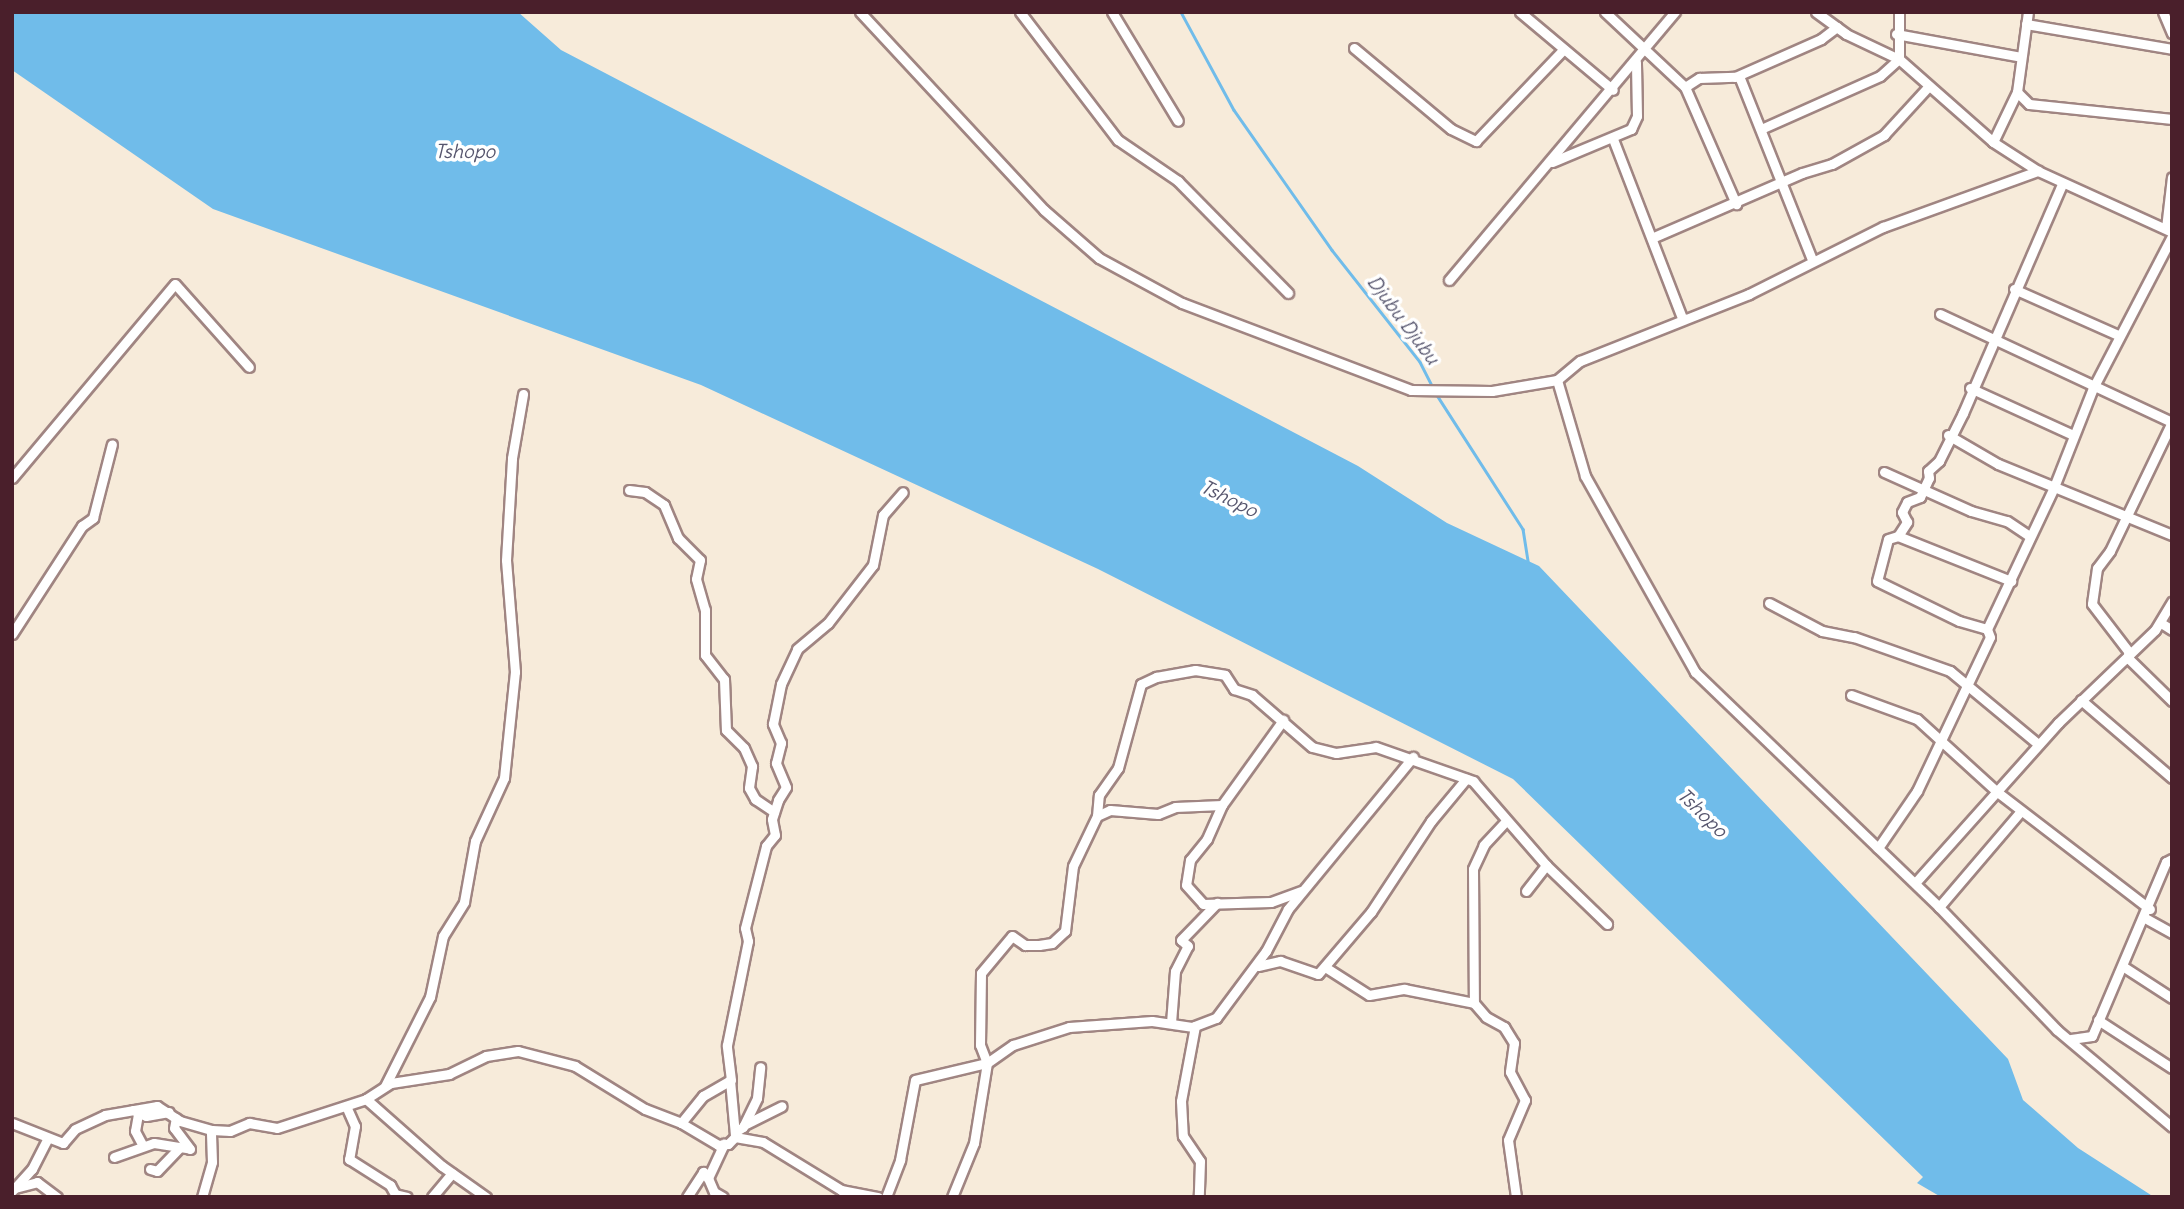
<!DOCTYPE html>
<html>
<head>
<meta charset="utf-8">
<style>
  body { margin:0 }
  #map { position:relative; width:2184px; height:1209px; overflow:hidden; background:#f7ebda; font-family:Delius,sans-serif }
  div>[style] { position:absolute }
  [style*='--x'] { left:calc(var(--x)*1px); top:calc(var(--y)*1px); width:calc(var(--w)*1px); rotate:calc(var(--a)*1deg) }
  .water>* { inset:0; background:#70bcea }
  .stream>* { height:2.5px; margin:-1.25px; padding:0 1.25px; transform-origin:1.25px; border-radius:1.25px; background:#70bcea }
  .roads { filter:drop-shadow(2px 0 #a08582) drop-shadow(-2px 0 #a08582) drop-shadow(0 2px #a08582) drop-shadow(0 -2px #a08582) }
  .minor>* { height:9px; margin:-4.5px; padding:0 4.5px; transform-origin:4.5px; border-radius:4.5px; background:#fff }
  span { translate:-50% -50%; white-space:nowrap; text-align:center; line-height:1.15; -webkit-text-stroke:7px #fff; paint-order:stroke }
  .water-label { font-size:19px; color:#57566e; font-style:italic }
  .frame { position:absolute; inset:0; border:14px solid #4a1f2b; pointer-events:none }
</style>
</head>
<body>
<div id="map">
  <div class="water">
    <div style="clip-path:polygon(12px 12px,518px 12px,561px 50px,1358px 466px,1447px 523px,1539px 566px,2008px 1059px,2023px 1100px,2078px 1148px,2154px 1197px,1941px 1197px,1917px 1183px,1923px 1177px,1513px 779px,1098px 569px,701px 385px,213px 209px,12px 70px)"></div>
  </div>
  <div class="stream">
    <div style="--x:1181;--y:12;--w:111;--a:61.6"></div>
    <div style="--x:1234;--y:110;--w:171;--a:55"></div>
    <div style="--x:1332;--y:250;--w:142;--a:51.8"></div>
    <div style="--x:1420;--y:362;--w:27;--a:63"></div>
    <div style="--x:1435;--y:392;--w:163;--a:57.3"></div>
    <div style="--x:1523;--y:529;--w:33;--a:81"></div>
  </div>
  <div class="roads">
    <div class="minor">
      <div style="--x:860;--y:12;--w:270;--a:47.1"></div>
      <div style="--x:1044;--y:210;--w:73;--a:41.1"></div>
      <div style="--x:1099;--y:258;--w:94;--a:28.5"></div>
      <div style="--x:1182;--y:303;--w:245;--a:20.8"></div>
      <div style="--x:1411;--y:390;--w:81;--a:0.7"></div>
      <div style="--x:1492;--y:391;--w:66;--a:-9.6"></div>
      <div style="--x:1557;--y:380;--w:30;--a:-40"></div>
      <div style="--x:1580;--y:361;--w:182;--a:-21.6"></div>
      <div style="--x:1749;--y:294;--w:150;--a:-26.6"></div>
      <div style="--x:1883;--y:227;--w:165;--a:-19.9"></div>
      <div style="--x:1020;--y:12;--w:161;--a:52.6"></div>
      <div style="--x:1118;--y:140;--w:73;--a:34.3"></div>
      <div style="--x:1178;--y:181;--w:157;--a:45.5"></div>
      <div style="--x:1112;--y:12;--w:127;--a:58.8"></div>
      <div style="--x:1520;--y:12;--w:121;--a:40"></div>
      <div style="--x:1605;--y:12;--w:110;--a:43.2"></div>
      <div style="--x:1685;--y:87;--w:17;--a:-33"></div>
      <div style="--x:1699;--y:78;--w:36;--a:-2"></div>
      <div style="--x:1735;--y:77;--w:94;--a:-23.8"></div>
      <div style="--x:1821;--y:39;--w:20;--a:-37"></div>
      <div style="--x:1816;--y:12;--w:37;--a:36"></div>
      <div style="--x:1846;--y:34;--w:59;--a:25.3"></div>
      <div style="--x:1899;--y:59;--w:125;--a:41.4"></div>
      <div style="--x:1993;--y:142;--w:54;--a:32.8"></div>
      <div style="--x:2038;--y:171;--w:147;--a:24.5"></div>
      <div style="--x:2163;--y:12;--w:23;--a:67"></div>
      <div style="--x:2026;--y:24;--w:148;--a:9.7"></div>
      <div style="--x:1896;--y:34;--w:127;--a:10.4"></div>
      <div style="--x:1354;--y:48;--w:126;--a:39.9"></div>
      <div style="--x:1451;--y:129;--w:28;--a:26"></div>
      <div style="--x:1476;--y:141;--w:127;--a:-46.3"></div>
      <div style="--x:1739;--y:76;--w:197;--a:68.3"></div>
      <div style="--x:1685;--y:87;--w:128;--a:66.4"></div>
      <div style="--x:2017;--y:92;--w:17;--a:45"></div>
      <div style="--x:2029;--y:104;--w:144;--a:6"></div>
      <div style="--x:1761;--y:129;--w:130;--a:-24"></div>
      <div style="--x:1880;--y:76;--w:25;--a:-42"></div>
      <div style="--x:1899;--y:59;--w:47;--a:-90"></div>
      <div style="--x:1613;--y:139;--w:192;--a:68.9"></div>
      <div style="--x:1993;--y:142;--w:55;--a:-64.4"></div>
      <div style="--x:2017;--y:92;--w:81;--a:-82.2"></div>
      <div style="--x:1552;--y:162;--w:86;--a:-22.7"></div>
      <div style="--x:1631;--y:129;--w:14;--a:-65"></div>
      <div style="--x:1637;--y:116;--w:54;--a:-91.1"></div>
      <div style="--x:2166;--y:228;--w:51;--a:-83.3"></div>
      <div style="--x:1654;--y:237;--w:161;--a:-23.4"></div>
      <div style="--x:1802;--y:173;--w:31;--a:-17"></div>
      <div style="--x:1832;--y:164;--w:60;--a:-29.1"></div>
      <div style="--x:1884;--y:135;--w:64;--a:-47.5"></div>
      <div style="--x:1449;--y:280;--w:351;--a:-49.9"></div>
      <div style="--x:2014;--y:289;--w:114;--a:23.9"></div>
      <div style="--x:1940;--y:314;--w:256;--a:25"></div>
      <div style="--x:1557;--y:380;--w:100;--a:73.7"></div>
      <div style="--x:1585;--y:476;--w:225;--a:60.7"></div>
      <div style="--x:1695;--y:672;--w:339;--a:43.9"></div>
      <div style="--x:1939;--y:907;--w:170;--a:46.2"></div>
      <div style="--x:2057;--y:1030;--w:150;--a:40.1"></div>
      <div style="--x:1970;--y:388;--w:113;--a:24.5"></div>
      <div style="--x:2172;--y:422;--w:143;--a:115.7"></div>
      <div style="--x:2110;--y:551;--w:21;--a:127"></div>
      <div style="--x:2097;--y:568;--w:36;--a:98"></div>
      <div style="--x:2092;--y:604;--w:59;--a:52.5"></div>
      <div style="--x:2128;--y:651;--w:8;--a:83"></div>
      <div style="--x:2129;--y:659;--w:60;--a:44.3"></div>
      <div style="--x:1948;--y:435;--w:58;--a:30.1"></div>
      <div style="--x:1998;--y:464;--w:188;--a:22.2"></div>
      <div style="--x:1884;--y:472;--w:95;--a:24.1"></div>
      <div style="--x:1971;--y:511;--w:37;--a:16"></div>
      <div style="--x:2007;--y:521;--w:27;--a:34"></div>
      <div style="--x:12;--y:478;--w:253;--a:-50"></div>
      <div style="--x:175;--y:284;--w:111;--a:48.3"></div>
      <div style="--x:629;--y:490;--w:16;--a:7"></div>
      <div style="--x:645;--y:492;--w:23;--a:34"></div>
      <div style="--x:664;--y:505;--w:36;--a:67"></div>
      <div style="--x:678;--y:538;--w:31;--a:45"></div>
      <div style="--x:700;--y:560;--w:19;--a:102"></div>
      <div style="--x:696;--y:579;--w:32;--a:74"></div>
      <div style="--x:705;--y:610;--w:45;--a:90"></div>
      <div style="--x:705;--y:655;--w:31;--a:52"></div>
      <div style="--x:724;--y:679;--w:51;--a:87.8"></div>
      <div style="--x:726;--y:730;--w:25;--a:45"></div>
      <div style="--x:744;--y:748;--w:20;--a:66"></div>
      <div style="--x:752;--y:766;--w:22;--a:98"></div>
      <div style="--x:749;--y:788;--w:13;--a:61"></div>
      <div style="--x:755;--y:799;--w:23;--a:34"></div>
      <div style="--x:1898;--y:536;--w:122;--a:21.7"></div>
      <div style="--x:1769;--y:603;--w:60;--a:27.8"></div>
      <div style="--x:1822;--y:631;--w:33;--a:11"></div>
      <div style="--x:1854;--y:637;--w:102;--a:19.5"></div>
      <div style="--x:1950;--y:671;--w:114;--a:39.7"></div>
      <div style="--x:2161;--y:623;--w:13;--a:32"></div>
      <div style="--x:1987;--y:629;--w:29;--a:-164"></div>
      <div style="--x:1959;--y:621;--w:91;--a:-154"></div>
      <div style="--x:1877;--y:581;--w:43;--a:-75.3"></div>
      <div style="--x:1888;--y:539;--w:10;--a:-17"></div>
      <div style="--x:1898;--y:536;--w:17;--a:-57"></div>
      <div style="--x:1907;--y:522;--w:11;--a:-117"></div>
      <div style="--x:1902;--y:512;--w:11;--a:-63"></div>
      <div style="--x:1907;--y:502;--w:14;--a:-21"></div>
      <div style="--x:1920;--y:497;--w:21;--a:-65"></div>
      <div style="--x:1929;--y:478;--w:7;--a:-98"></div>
      <div style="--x:1928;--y:471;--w:15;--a:-42"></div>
      <div style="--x:1939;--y:461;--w:54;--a:-63.4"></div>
      <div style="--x:1963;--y:413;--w:249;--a:-66.6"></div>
      <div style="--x:12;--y:634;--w:129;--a:-57.1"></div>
      <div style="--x:82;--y:526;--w:14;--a:-36"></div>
      <div style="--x:93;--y:518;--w:76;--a:-75.6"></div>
      <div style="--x:1851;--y:695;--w:70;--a:20"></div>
      <div style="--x:1917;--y:719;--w:107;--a:42.3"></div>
      <div style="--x:1996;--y:791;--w:194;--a:37.5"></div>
      <div style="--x:2081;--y:700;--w:120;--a:40.6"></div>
      <div style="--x:1222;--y:805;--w:105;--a:-54.3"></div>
      <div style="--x:1097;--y:816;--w:14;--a:-25"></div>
      <div style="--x:1110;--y:810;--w:48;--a:4.8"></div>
      <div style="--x:1158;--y:814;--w:18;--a:-22"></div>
      <div style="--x:1175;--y:807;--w:47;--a:-2.4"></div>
      <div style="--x:1222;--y:805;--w:37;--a:114"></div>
      <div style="--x:1207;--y:839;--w:27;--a:129"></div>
      <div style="--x:1190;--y:860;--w:25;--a:99"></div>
      <div style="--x:1186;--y:885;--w:25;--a:48"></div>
      <div style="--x:1203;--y:904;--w:68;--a:-1.7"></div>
      <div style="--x:1271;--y:902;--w:32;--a:-20"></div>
      <div style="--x:1506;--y:821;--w:33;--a:133"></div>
      <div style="--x:1484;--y:845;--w:26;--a:115"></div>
      <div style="--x:1473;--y:869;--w:134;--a:89.6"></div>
      <div style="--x:1474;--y:1003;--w:18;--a:49"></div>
      <div style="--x:1486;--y:1017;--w:21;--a:29"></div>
      <div style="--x:1504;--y:1027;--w:19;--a:58"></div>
      <div style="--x:1514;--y:1043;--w:29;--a:98"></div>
      <div style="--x:1510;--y:1072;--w:32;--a:62"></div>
      <div style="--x:1525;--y:1100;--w:43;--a:113"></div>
      <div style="--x:1508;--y:1140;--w:58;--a:82"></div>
      <div style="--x:1878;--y:848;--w:69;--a:-55.6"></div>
      <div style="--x:1917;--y:791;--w:170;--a:-64.6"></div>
      <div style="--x:1990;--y:637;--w:9;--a:-111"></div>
      <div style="--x:1987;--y:629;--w:157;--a:-64.7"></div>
      <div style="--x:2054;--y:487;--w:106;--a:-68.5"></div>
      <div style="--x:2093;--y:388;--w:171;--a:-62.5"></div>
      <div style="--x:1915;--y:883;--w:215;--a:-48.2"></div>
      <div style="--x:2058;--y:723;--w:134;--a:-43.8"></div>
      <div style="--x:2155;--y:630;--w:33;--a:-59"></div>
      <div style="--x:1526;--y:891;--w:33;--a:-52"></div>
      <div style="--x:1939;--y:907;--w:126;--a:-49.5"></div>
      <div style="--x:2145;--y:918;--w:31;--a:29"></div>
      <div style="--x:1258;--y:966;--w:23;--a:-13"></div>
      <div style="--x:1280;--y:961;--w:40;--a:18.9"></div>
      <div style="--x:1318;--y:974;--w:82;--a:-49.5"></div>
      <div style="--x:1371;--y:912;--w:109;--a:-56.6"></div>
      <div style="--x:1431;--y:821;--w:55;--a:-50.2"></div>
      <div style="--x:1325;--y:967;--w:52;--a:32.5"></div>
      <div style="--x:1369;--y:995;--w:36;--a:-10"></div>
      <div style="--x:1404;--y:989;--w:71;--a:11.3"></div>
      <div style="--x:2124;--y:967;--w:57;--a:32.9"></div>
      <div style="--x:2098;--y:1020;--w:88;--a:33"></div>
      <div style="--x:1171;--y:1023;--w:52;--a:-85.6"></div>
      <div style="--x:1175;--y:971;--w:28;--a:-63"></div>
      <div style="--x:1188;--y:946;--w:9;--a:-139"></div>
      <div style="--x:1181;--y:940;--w:52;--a:-45.8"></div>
      <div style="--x:1195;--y:1026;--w:76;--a:100.6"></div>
      <div style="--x:1181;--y:1101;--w:35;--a:87"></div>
      <div style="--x:1183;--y:1136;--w:30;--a:56"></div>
      <div style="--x:1200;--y:1161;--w:36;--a:92"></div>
      <div style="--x:2071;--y:1039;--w:21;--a:-8"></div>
      <div style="--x:2092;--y:1036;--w:189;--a:-67"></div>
      <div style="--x:2166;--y:862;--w:7;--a:-27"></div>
      <div style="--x:730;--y:1080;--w:55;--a:84.8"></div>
      <div style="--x:385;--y:1086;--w:100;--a:-63.2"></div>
      <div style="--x:430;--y:997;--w:62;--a:-78"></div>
      <div style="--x:443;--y:936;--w:40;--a:-58"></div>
      <div style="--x:464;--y:902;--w:62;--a:-79.8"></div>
      <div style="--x:475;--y:841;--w:69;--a:-65.3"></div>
      <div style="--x:504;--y:778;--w:107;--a:-84.1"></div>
      <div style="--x:515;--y:672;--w:112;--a:-94.6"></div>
      <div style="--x:506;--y:560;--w:102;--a:-86.6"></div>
      <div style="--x:512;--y:458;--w:65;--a:-80.2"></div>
      <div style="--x:366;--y:1099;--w:101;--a:41.4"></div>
      <div style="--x:442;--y:1166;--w:54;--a:35.2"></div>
      <div style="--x:346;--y:1106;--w:22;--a:66"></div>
      <div style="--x:355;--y:1126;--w:34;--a:100"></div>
      <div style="--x:349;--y:1159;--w:49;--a:32.4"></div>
      <div style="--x:390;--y:1185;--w:10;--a:61"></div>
      <div style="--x:395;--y:1194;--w:12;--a:14"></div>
      <div style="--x:133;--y:1110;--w:14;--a:25"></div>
      <div style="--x:146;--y:1116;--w:23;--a:-10"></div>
      <div style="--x:138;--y:1114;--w:17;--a:100"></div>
      <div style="--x:135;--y:1131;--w:17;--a:62"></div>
      <div style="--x:12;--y:1123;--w:55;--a:21.4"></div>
      <div style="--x:63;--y:1143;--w:18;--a:-49"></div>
      <div style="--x:75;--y:1129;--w:33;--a:-25"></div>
      <div style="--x:105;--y:1115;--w:53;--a:-9.8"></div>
      <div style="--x:157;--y:1106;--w:27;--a:33"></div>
      <div style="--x:180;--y:1121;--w:33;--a:16"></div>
      <div style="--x:212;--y:1130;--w:18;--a:3"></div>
      <div style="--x:230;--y:1131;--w:21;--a:-23"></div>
      <div style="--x:249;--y:1123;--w:28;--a:10"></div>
      <div style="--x:277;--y:1128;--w:94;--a:-18"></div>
      <div style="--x:366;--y:1099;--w:30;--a:-33"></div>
      <div style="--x:391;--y:1083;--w:59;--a:-8.8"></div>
      <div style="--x:449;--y:1074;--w:41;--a:-25.9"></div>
      <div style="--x:486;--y:1056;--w:32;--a:-9"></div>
      <div style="--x:518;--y:1051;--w:59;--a:14.7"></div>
      <div style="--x:575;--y:1066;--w:82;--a:31.6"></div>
      <div style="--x:645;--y:1109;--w:39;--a:21"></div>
      <div style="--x:681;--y:1123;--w:43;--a:30.7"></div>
      <div style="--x:718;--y:1145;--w:10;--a:-6"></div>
      <div style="--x:728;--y:1144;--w:10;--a:-45"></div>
      <div style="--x:735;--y:1137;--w:28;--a:10"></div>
      <div style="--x:763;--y:1142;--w:92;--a:31.6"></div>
      <div style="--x:841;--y:1190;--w:38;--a:11"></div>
      <div style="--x:681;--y:1123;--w:35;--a:-51"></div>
      <div style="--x:703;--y:1096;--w:32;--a:-30"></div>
      <div style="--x:731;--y:1080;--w:35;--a:-97"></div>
      <div style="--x:727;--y:1045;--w:106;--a:-78.6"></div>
      <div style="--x:748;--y:941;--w:13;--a:-103"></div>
      <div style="--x:745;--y:928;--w:85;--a:-75.6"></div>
      <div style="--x:766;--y:846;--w:14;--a:-51"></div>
      <div style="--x:775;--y:835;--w:16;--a:-101"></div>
      <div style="--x:772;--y:819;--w:20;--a:-72"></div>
      <div style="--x:778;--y:800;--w:15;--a:-58"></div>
      <div style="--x:786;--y:787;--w:26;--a:-113"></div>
      <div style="--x:776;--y:763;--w:21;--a:-76"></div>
      <div style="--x:781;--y:743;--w:21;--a:-113"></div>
      <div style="--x:773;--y:724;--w:41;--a:-78.7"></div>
      <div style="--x:781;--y:684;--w:38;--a:-65"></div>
      <div style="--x:797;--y:649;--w:40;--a:-40"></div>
      <div style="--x:828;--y:623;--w:73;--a:-52.2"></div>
      <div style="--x:873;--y:565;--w:51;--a:-78.7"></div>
      <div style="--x:883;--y:515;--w:30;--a:-49"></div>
      <div style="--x:744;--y:1125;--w:42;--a:-26.6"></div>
      <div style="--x:735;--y:1132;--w:9;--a:-32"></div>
      <div style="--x:743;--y:1127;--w:32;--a:-64"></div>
      <div style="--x:757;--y:1098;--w:31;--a:-84"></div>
      <div style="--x:114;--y:1157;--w:42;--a:-19.3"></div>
      <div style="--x:154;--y:1143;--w:36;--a:9"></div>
      <div style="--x:190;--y:1149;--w:26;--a:-127"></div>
      <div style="--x:174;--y:1128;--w:10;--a:-79"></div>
      <div style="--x:150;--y:1169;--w:7;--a:16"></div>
      <div style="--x:157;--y:1171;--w:32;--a:-46"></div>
      <div style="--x:708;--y:1178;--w:15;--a:67"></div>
      <div style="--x:714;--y:1192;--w:10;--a:29"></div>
      <div style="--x:15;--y:1188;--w:23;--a:-15"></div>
      <div style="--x:37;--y:1182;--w:25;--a:37"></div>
      <div style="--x:12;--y:1191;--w:30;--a:-48"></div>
      <div style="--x:32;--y:1169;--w:34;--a:-63"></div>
      <div style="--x:202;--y:1197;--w:36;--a:-74"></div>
      <div style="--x:212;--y:1162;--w:32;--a:-92"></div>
      <div style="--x:432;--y:1197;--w:31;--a:-50"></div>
      <div style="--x:687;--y:1197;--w:30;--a:-57"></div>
      <div style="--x:703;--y:1172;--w:8;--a:50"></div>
      <div style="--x:708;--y:1178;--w:38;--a:-65"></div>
      <div style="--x:886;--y:1197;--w:40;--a:-69"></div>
      <div style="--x:900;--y:1160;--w:81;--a:-79.4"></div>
      <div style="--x:915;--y:1080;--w:74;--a:-13.3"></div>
      <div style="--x:987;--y:1063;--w:32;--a:-35"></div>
      <div style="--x:1013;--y:1045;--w:59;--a:-17.8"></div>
      <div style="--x:1069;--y:1027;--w:83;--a:-4.1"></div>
      <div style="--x:1152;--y:1021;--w:40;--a:8.5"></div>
      <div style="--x:1192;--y:1027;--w:26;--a:-21"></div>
      <div style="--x:1216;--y:1018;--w:84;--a:-53.3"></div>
      <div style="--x:1266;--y:951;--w:47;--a:-62.4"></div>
      <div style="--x:1288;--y:909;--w:197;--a:-50.6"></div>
      <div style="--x:952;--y:1197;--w:58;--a:-67.8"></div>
      <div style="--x:974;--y:1143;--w:81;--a:-80.8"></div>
      <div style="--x:987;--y:1063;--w:19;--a:-111"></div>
      <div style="--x:980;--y:1045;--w:72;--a:-89.2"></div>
      <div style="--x:981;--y:973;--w:48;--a:-50"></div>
      <div style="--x:1012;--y:936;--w:16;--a:35"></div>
      <div style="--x:1025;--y:945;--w:14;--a:0"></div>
      <div style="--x:1039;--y:945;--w:13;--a:-9"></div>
      <div style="--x:1052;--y:943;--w:18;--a:-43"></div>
      <div style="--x:1065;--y:931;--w:65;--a:-83"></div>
      <div style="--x:1073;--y:866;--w:55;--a:-64.4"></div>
      <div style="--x:1097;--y:816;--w:21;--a:-85"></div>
      <div style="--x:1099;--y:795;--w:33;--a:-55"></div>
      <div style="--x:1118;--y:768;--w:87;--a:-74.7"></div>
      <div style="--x:1141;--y:684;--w:17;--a:-25"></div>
      <div style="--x:1156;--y:677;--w:40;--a:-10"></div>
      <div style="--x:1195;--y:670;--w:30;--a:9"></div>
      <div style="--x:1225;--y:675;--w:17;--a:57"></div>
      <div style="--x:1234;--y:689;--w:19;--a:18"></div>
      <div style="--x:1252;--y:695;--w:79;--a:40.9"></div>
      <div style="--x:1312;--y:747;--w:25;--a:14"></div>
      <div style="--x:1336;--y:753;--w:40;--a:-8.5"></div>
      <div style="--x:1376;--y:747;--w:103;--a:19.3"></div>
      <div style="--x:1473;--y:781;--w:111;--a:49"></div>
      <div style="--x:1546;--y:865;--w:85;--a:44"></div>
    </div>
  </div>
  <div class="water-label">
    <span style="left:465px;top:152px">Tshopo</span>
    <span style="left:1403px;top:320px;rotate:53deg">Djubu Djubu</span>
    <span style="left:1229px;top:499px;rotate:26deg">Tshopo</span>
    <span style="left:1702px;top:813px;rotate:44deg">Tshopo</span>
  </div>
  <div class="frame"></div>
</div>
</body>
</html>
